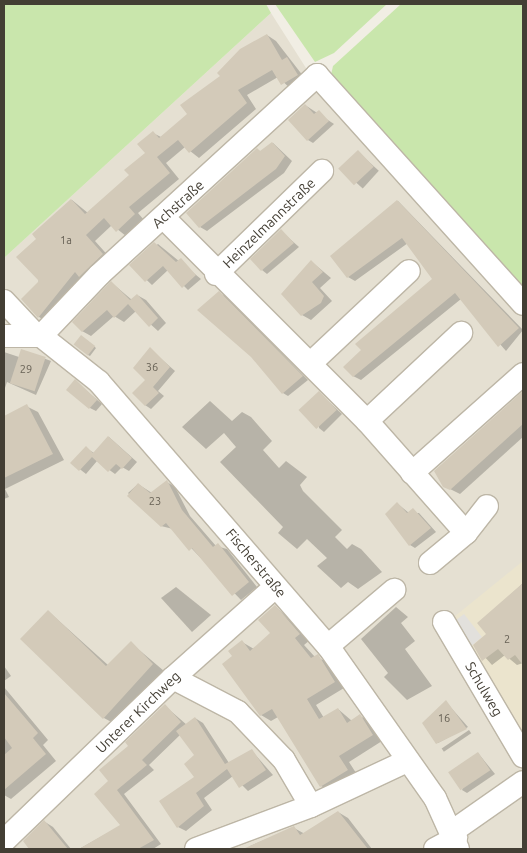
<!DOCTYPE html>
<html>
<head>
<meta charset="utf-8">
<style>
  body { margin:0 }
  #map { position:relative; width:527px; height:853px; overflow:hidden; background:#f1eee4; font-family:Ubuntu,sans-serif }
  div>[style] { position:absolute }
  [style*='--x'] { left:calc(var(--x)*1px); top:calc(var(--y)*1px); width:calc(var(--w)*1px); rotate:calc(var(--a)*1deg) }
  .residential>* { inset:0; background:#e5e0d2 }
  .education>* { inset:0; background:#ebe4cd }
  .green>* { inset:0; background:#c9e6ac }
  .parking>* { inset:0; background:#e2e0dc }
  .shadow>* { inset:0; background:#0003; transform-origin:0 0 }
  .building>* { inset:0; background:#d3cab9; transform-origin:0 0 }
  .roads { filter:drop-shadow(1px 0 #bdb6a6) drop-shadow(-1px 0 #bdb6a6) drop-shadow(0 1px #bdb6a6) drop-shadow(0 -1px #bdb6a6) }
  .minor>* { height:22px; margin:-11px; padding:0 11px; transform-origin:11px; border-radius:11px; background:#fff }
  span { translate:-50% -50%; white-space:nowrap; text-align:center; line-height:1.15; -webkit-text-stroke:4px #fff; paint-order:stroke }
  .number-label { font-size:11px; color:#676155 }
  .number-label span { -webkit-text-stroke-width:0 }
  .street-label { font-size:14px; color:#433e34 }
  .frame { position:absolute; inset:0; border:5px solid #433e34; pointer-events:none }
</style>
</head>
<body>
<div id="map">
  <div class="residential">
    <div style="clip-path:polygon(271px 13px,313px 79px,523px 311px,523px 849px,4px 849px,4px 258px)"></div>
  </div>
  <div class="education">
    <div style="clip-path:polygon(523px 561px,523px 742px,449px 621px)"></div>
  </div>
  <div class="green">
    <div style="clip-path:polygon(4px 4px,266px 4px,271px 13px,4px 258px)"></div>
    <div style="clip-path:polygon(275px 4px,387px 4px,334px 53px,315px 62px)"></div>
    <div style="clip-path:polygon(401px 4px,523px 4px,523px 296px,331px 75px,333px 66px)"></div>
  </div>
  <div class="parking">
    <div style="clip-path:polygon(464px 614px,482px 637px,468px 649px,451px 624px)"></div>
  </div>
  <div class="shadow">
    <div style="clip-path:polygon(267px 35px,276px 41px,307px 81px,292px 90px,278px 77px,247px 95px,256px 109px,199px 158px,185px 147px,166px 163px,179px 179px,138px 213px,144px 220px,126px 236px,112px 225px,95px 241px,112px 260px,48px 322px,39px 317px,38px 239px,72px 200px,88px 213px,130px 175px,147px 153px,153px 133px,161px 137px,189px 115px)"></div>
    <div style="clip-path:polygon(305px 105px,334px 124px,313px 143px,308px 140px)"></div>
    <div style="clip-path:polygon(273px 143px,292px 161px,284px 173px,207px 231px,200px 227px,257px 149px,261px 152px)"></div>
    <div style="left:358px;top:152px;width:28px;height:24px;rotate:42deg"></div>
    <div style="clip-path:polygon(398px 201px,523px 330px,506px 351px,461px 299px,361px 380px,353px 376px,434px 279px,408px 243px,355px 281px,348px 277px)"></div>
    <div style="clip-path:polygon(281px 231px,299px 247px,267px 274px,262px 270px)"></div>
    <div style="clip-path:polygon(158px 244px,201px 279px,188px 290px,168px 270px,152px 285px,131px 265px)"></div>
    <div style="clip-path:polygon(312px 262px,331px 278px,320px 288px,332px 301px,311px 320px,302px 315px)"></div>
    <div style="clip-path:polygon(112px 283px,132px 300px,137px 295px,146px 300px,166px 323px,158px 331px,136px 311px,124px 322px,114px 316px,91px 336px,82px 331px)"></div>
    <div style="clip-path:polygon(219px 293px,225px 296px,308px 380px,288px 396px,283px 393px)"></div>
    <div style="clip-path:polygon(84px 338px,96px 348px,90px 356px,88px 355px)"></div>
    <div style="clip-path:polygon(150px 349px,175px 371px,158px 391px,164px 396px,151px 409px,145px 405px)"></div>
    <div style="clip-path:polygon(22px 350px,51px 361px,36px 395px,7px 382px,4px 391px,4px 352px,19px 357px)"></div>
    <div style="clip-path:polygon(75px 381px,102px 404px,96px 411px,90px 408px)"></div>
    <div style="clip-path:polygon(319px 393px,342px 414px,324px 432px,319px 428px)"></div>
    <div style="clip-path:polygon(523px 393px,523px 437px,460px 494px,444px 486px,435px 471px)"></div>
    <div style="clip-path:polygon(210px 401px,232px 421px,242px 412px,251px 417px,272px 441px,263px 450px,279px 468px,286px 461px,307px 477px,300px 485px,303px 491px,342px 530px,335px 537px,347px 549px,352px 544px,361px 549px,382px 572px,358px 589px,348px 582px,341px 588px,317px 566px,327px 558px,307px 539px,297px 549px,278px 533px,283px 527px,220px 462px,236px 447px,224px 433px,206px 449px,182px 427px)"></div>
    <div style="clip-path:polygon(26px 406px,38px 412px,64px 460px,5px 489px,9px 497px,4px 499px,4px 417px)"></div>
    <div style="clip-path:polygon(109px 437px,137px 462px,129px 471px,122px 467px,115px 474px,97px 461px,86px 474px,72px 463px,86px 448px,94px 453px)"></div>
    <div style="clip-path:polygon(167px 482px,175px 487px,190px 516px,216px 546px,227px 549px,257px 587px,241px 600px,173px 529px,161px 526px,128px 493px,138px 484px,152px 493px)"></div>
    <div style="clip-path:polygon(398px 504px,409px 513px,419px 513px,436px 532px,415px 548px,410px 545px)"></div>
    <div style="clip-path:polygon(523px 583px,523px 663px,517px 665px,505px 655px,492px 665px,475px 646px,488px 635px,479px 624px)"></div>
    <div style="clip-path:polygon(176px 587px,211px 615px,192px 632px,161px 598px)"></div>
    <div style="clip-path:polygon(275px 606px,310px 640px,304px 645px,315px 657px,328px 662px,344px 688px,316px 705px,324px 718px,338px 709px,352px 721px,360px 716px,371px 722px,382px 741px,349px 762px,358px 776px,332px 792px,321px 786px,278px 717px,271px 721px,261px 715px,234px 657px,242px 642px,254px 649px,272px 634px)"></div>
    <div style="clip-path:polygon(396px 607px,408px 617px,401px 623px,415px 641px,405px 649px,432px 686px,407px 700px,384px 677px,388px 673px,361px 639px)"></div>
    <div style="clip-path:polygon(48px 611px,108px 665px,131px 643px,164px 671px,115px 724px,104px 718px)"></div>
    <div style="clip-path:polygon(4px 666px,11px 676px,4px 681px)"></div>
    <div style="clip-path:polygon(4px 687px,48px 740px,43px 745px,56px 761px,11px 799px,4px 795px)"></div>
    <div style="clip-path:polygon(446px 702px,468px 727px,438px 743px,437px 743px)"></div>
    <div style="clip-path:polygon(165px 706px,187px 725px,195px 718px,203px 723px,229px 763px,252px 751px,273px 775px,248px 791px,233px 776px,204px 798px,212px 810px,186px 831px,178px 827px,196px 778px,196px 756px,180px 735px,149px 765px,154px 770px,124px 794px,161px 844px,153px 849px,79px 849px,122px 825px,110px 781px,130px 746px)"></div>
    <div style="left:469px;top:730px;width:4px;height:33px;rotate:56deg"></div>
    <div style="clip-path:polygon(478px 753px,495px 774px,467px 793px,462px 790px)"></div>
    <div style="clip-path:polygon(338px 812px,348px 818px,372px 849px,250px 846px,294px 828px,305px 834px)"></div>
    <div style="clip-path:polygon(45px 822px,53px 827px,71px 849px,31px 849px,25px 841px)"></div>
  </div>
  <div class="building">
    <div style="clip-path:polygon(267px 34px,282px 60px,287px 57px,298px 75px,281px 85px,272px 70px,238px 90px,247px 103px,189px 153px,178px 140px,157px 157px,170px 173px,129px 207px,135px 214px,116px 232px,104px 218px,86px 235px,103px 254px,79px 277px,75px 272px,38px 318px,21px 299px,39px 281px,16px 257px,36px 239px,32px 234px,71px 199px,85px 214px,129px 175px,124px 170px,145px 153px,137px 144px,153px 131px,159px 138px,187px 114px,180px 105px,220px 76px,217px 73px,240px 49px)"></div>
    <div style="clip-path:polygon(305px 104px,314px 114px,319px 110px,329px 121px,307px 141px,288px 120px)"></div>
    <div style="clip-path:polygon(272px 142px,285px 156px,276px 169px,199px 228px,186px 213px,257px 148px,260px 151px)"></div>
    <div style="left:358px;top:150px;width:23px;height:27px;rotate:47deg"></div>
    <div style="clip-path:polygon(397px 200px,519px 328px,498px 347px,455px 293px,353px 377px,343px 367px,361px 350px,355px 344px,432px 279px,402px 238px,347px 278px,330px 256px)"></div>
    <div style="clip-path:polygon(281px 229px,294px 243px,261px 271px,250px 259px)"></div>
    <div style="clip-path:polygon(154px 242px,176px 262px,181px 258px,196px 275px,182px 288px,163px 266px,145px 282px,129px 265px)"></div>
    <div style="clip-path:polygon(311px 260px,323px 272px,312px 282px,324px 296px,321px 303px,301px 316px,281px 294px)"></div>
    <div style="clip-path:polygon(111px 281px,130px 300px,137px 294px,158px 318px,149px 327px,128px 304px,114px 318px,107px 310px,82px 332px,72px 322px)"></div>
    <div style="clip-path:polygon(219px 291px,303px 376px,282px 394px,251px 357px,197px 310px)"></div>
    <div style="left:81px;top:335px;width:18px;height:12px;rotate:38deg"></div>
    <div style="clip-path:polygon(150px 347px,170px 367px,153px 387px,159px 393px,145px 406px,132px 393px,145px 380px,133px 368px)"></div>
    <div style="left:21px;top:349px;width:26px;height:36px;rotate:18deg"></div>
    <div style="clip-path:polygon(75px 379px,97px 400px,89px 409px,66px 390px)"></div>
    <div style="left:319px;top:391px;width:26px;height:28px;rotate:47deg"></div>
    <div style="clip-path:polygon(523px 391px,523px 424px,450px 490px,443px 487px,434px 471px)"></div>
    <div style="clip-path:polygon(27px 404px,53px 454px,4px 478px,4px 416px)"></div>
    <div style="clip-path:polygon(108px 436px,132px 458px,122px 469px,116px 464px,108px 472px,92px 457px,79px 471px,70px 463px,86px 446px,93px 453px)"></div>
    <div style="clip-path:polygon(167px 480px,182px 510px,213px 547px,218px 543px,249px 582px,232px 596px,192px 548px,189px 551px,166px 523px,161px 527px,127px 496px,138px 483px,150px 493px)"></div>
    <div style="clip-path:polygon(397px 502px,407px 513px,413px 508px,431px 528px,409px 546px,385px 514px)"></div>
    <div style="clip-path:polygon(523px 583px,523px 665px,515px 655px,508px 660px,498px 649px,482px 661px,473px 645px,486px 634px,477px 623px)"></div>
    <div style="clip-path:polygon(275px 605px,300px 634px,295px 638px,311px 658px,318px 654px,335px 682px,307px 699px,319px 719px,338px 708px,347px 723px,360px 714px,373px 735px,339px 756px,348px 770px,320px 787px,272px 709px,260px 716px,222px 664px,232px 656px,228px 651px,242px 640px,250px 651px,270px 633px,258px 620px)"></div>
    <div style="clip-path:polygon(48px 610px,106px 666px,131px 641px,153px 664px,103px 719px,20px 639px)"></div>
    <div style="clip-path:polygon(4px 693px,38px 733px,33px 738px,46px 754px,4px 790px,4px 755px,12px 748px,4px 737px)"></div>
    <div style="clip-path:polygon(446px 700px,467px 729px,436px 744px,422px 723px)"></div>
    <div style="clip-path:polygon(165px 704px,181px 722px,142px 760px,147px 765px,117px 790px,154px 840px,138px 849px,79px 849px,120px 825px,94px 794px,108px 781px,99px 770px,128px 746px,125px 742px)"></div>
    <div style="clip-path:polygon(195px 717px,225px 764px,252px 749px,266px 770px,239px 788px,227px 769px,196px 793px,204px 806px,177px 828px,159px 801px,194px 777px,184px 764px,194px 755px,176px 731px)"></div>
    <div style="left:478px;top:752px;width:22px;height:36px;rotate:56deg"></div>
    <div style="clip-path:polygon(338px 811px,368px 849px,243px 849px,294px 826px,300px 835px)"></div>
    <div style="clip-path:polygon(44px 820px,68px 849px,29px 849px,23px 841px)"></div>
  </div>
  <div class="roads">
    <div class="minor">
      <div style="--x:164;--y:218;--w:287;--a:45"></div>
      <div style="--x:367;--y:421;--w:149;--a:48.5"></div>
      <div style="--x:216;--y:274;--w:148;--a:-44.2"></div>
      <div style="--x:4;--y:301;--w:47;--a:46.7"></div>
      <div style="--x:4;--y:336;--w:37;--a:0"></div>
      <div style="--x:41;--y:336;--w:74;--a:38.4"></div>
      <div style="--x:99;--y:382;--w:349;--a:49.1"></div>
      <div style="--x:328;--y:646;--w:186;--a:54.9"></div>
      <div style="--x:435;--y:798;--w:56;--a:65.7"></div>
      <div style="--x:41;--y:336;--w:84;--a:-46.4"></div>
      <div style="--x:99;--y:275;--w:296;--a:-42.5"></div>
      <div style="--x:317;--y:75;--w:308;--a:48"></div>
      <div style="--x:311;--y:363;--w:134;--a:-43.2"></div>
      <div style="--x:367;--y:421;--w:129;--a:-43.1"></div>
      <div style="--x:412;--y:473;--w:149;--a:-41.7"></div>
      <div style="--x:430;--y:563;--w:47;--a:-39.8"></div>
      <div style="--x:466;--y:533;--w:34;--a:-52"></div>
      <div style="--x:444;--y:622;--w:156;--a:59.5"></div>
      <div style="--x:328;--y:646;--w:87;--a:-40.3"></div>
      <div style="--x:173;--y:678;--w:73;--a:27.6"></div>
      <div style="--x:238;--y:712;--w:66;--a:46.2"></div>
      <div style="--x:284;--y:760;--w:53;--a:59.6"></div>
      <div style="--x:453;--y:831;--w:85;--a:-35"></div>
      <div style="--x:4;--y:841;--w:235;--a:-44"></div>
      <div style="--x:173;--y:678;--w:137;--a:-41.7"></div>
      <div style="--x:196;--y:849;--w:123;--a:-20.5"></div>
      <div style="--x:311;--y:806;--w:106;--a:-25.1"></div>
      <div style="--x:435;--y:849;--w:24;--a:-28"></div>
    </div>
  </div>
  <div class="number-label">
    <span style="left:66px;top:240px">1a</span>
    <span style="left:152px;top:367px">36</span>
    <span style="left:26px;top:369px">29</span>
    <span style="left:155px;top:501px">23</span>
    <span style="left:507px;top:639px">2</span>
    <span style="left:444px;top:718px">16</span>
  </div>
  <div class="street-label">
    <span style="left:178px;top:204px;rotate:-42deg">Achstraße</span>
    <span style="left:269px;top:223px;rotate:-44deg">Heinzelmannstraße</span>
    <span style="left:256px;top:563px;rotate:50deg">Fischerstraße</span>
    <span style="left:484px;top:689px;rotate:60deg">Schulweg</span>
    <span style="left:138px;top:712px;rotate:-44deg">Unterer Kirchweg</span>
  </div>
  <div class="frame"></div>
</div>
</body>
</html>
